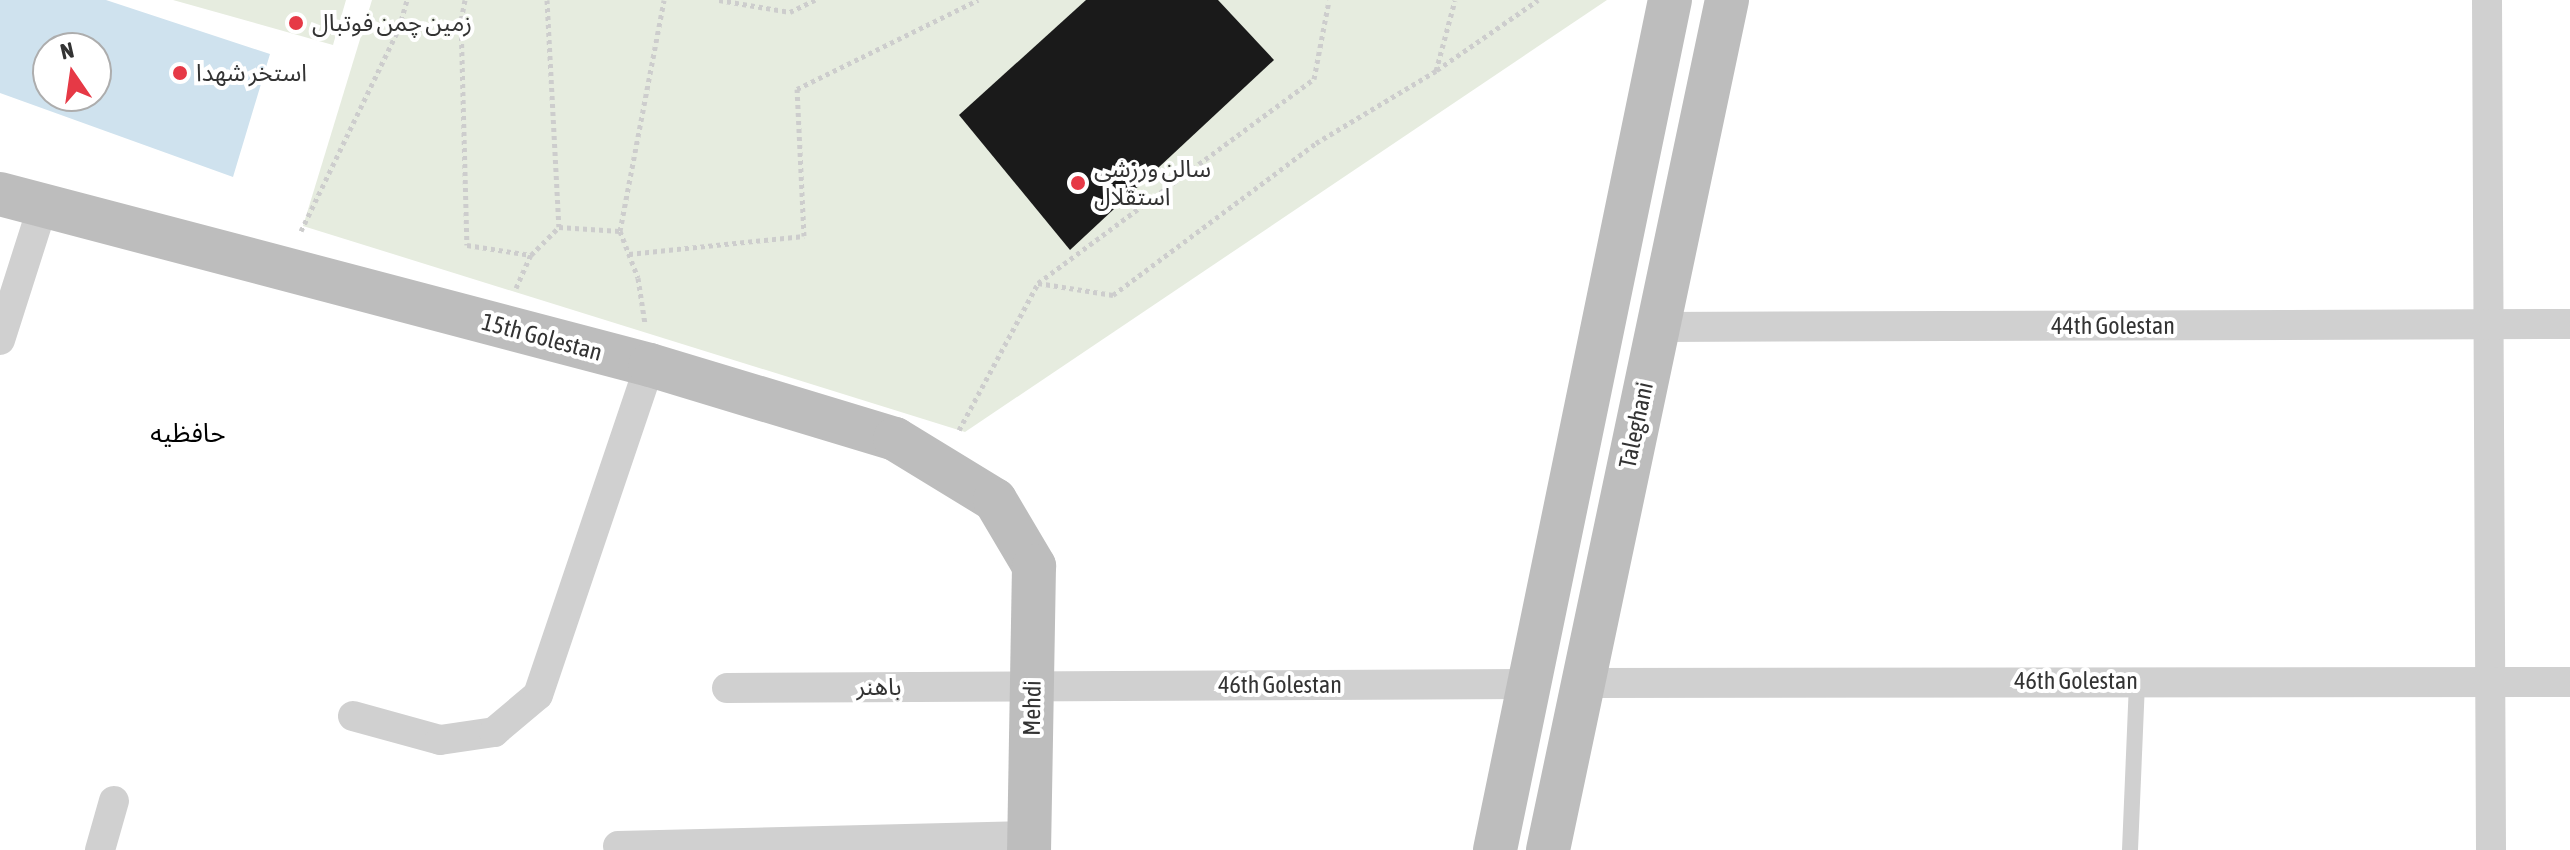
<!DOCTYPE html>
<html>
<head>
<meta charset="utf-8">
<style>
  body { margin:0 }
  #map { position:relative; width:2570px; height:850px; overflow:hidden; background:#fff; font-family:"Asap Condensed","Noto Sans Arabic",sans-serif }
  div>[style] { position:absolute }
  [style*='--x'] { left:calc(var(--x)*1px); top:calc(var(--y)*1px); width:calc(var(--w)*1px); rotate:calc(var(--a)*1deg) }
  .green>* { inset:0; background:#e6ecdf }
  .water>* { inset:0; background:#cfe2ee }
  .building>* { inset:0; background:#1a1a1a }
  .path>* { height:5px; margin-top:-2.5px; transform-origin:0; background:repeating-linear-gradient(90deg,#cdcdcd 0 4px,transparent 0 8px) }
  .lane>* { height:16px; margin:-8px; padding:0 8px; transform-origin:8px; border-radius:8px; background:#d0d0d0 }
  .street>* { height:30px; margin:-15px; padding:0 15px; transform-origin:15px; border-radius:15px; background:#d0d0d0 }
  .secondary>* { height:44px; margin:-22px; padding:0 22px; transform-origin:22px; border-radius:22px; background:#bdbdbd }
  .dots>* { width:22px; height:22px; translate:-50% -50%; box-sizing:border-box; border:4px solid #fff; border-radius:50% }
  span { translate:-50% -50%; white-space:nowrap; text-align:center; line-height:1.15; -webkit-text-stroke:8px #fff; paint-order:stroke }
  .poi-label { font-size:24px; color:#333 }
  .left { translate:0 -50%; text-align:left }
  .street-label { font-size:24px; color:#333 }
  .neighbourhood-label { font-size:26px; color:#000 }
  .north { position:absolute; left:32px; top:32px; width:80px; height:80px; box-sizing:border-box; background:#fff; border:2px solid #adadad; border-radius:50%; rotate:347deg; font-size:22px; font-weight:700; line-height:32px; text-align:center; color:#333 }
  .north::after { content:''; display:block; margin:auto; width:28px; height:36px; background:#e63946; clip-path:polygon(50% 0,100% 100%,50% 72%,0 100%) }
</style>
</head>
<body>
<div id="map">
  <div class="green">
    <div style="clip-path:polygon(173px 0,346px 0,333px 45px)"></div>
    <div style="clip-path:polygon(372px 0,1607px 0,965px 432px,303px 226px)"></div>
  </div>
  <div class="water">
    <div style="clip-path:polygon(evenodd,0 0,106px 0,270px 54px,233px 177px,0 93px,0 0,48px 48px,96px 48px,96px 96px,48px 96px,48px 48px)"></div>
  </div>
  <div class="building">
    <div style="clip-path:polygon(1086px 0,1218px 0,1274px 60px,1070px 250px,959px 115px)"></div>
  </div>
  <div class="path">
    <div style="--x:465;--y:0;--w:20;--a:101"></div>
    <div style="--x:461;--y:20;--w:225;--a:88.5"></div>
    <div style="--x:467;--y:245;--w:65;--a:8.9"></div>
    <div style="--x:547;--y:0;--w:227;--a:87"></div>
    <div style="--x:719;--y:0;--w:72;--a:9.6"></div>
    <div style="--x:790;--y:12;--w:28;--a:-26"></div>
    <div style="--x:1437;--y:70;--w:123;--a:-34.7"></div>
    <div style="--x:301;--y:231;--w:225;--a:-64.2"></div>
    <div style="--x:399;--y:28;--w:29;--a:-74"></div>
    <div style="--x:620;--y:231;--w:235;--a:-79.2"></div>
    <div style="--x:629;--y:254;--w:176;--a:-5.9"></div>
    <div style="--x:804;--y:236;--w:147;--a:-92.7"></div>
    <div style="--x:797;--y:89;--w:202;--a:-26.2"></div>
    <div style="--x:1038;--y:283;--w:76;--a:9.1"></div>
    <div style="--x:1113;--y:295;--w:254;--a:-36.8"></div>
    <div style="--x:1316;--y:143;--w:140;--a:-31"></div>
    <div style="--x:1436;--y:71;--w:73;--a:-75"></div>
    <div style="--x:516;--y:288;--w:36;--a:-66"></div>
    <div style="--x:531;--y:255;--w:40;--a:-45"></div>
    <div style="--x:559;--y:227;--w:61;--a:3.8"></div>
    <div style="--x:620;--y:231;--w:50;--a:69"></div>
    <div style="--x:638;--y:278;--w:47;--a:81.3"></div>
    <div style="--x:959;--y:430;--w:167;--a:-61.7"></div>
    <div style="--x:1038;--y:283;--w:343;--a:-36.5"></div>
    <div style="--x:1314;--y:79;--w:80;--a:-79.2"></div>
  </div>
  <div class="lane">
    <div style="--x:2130;--y:850;--w:169;--a:-87.6"></div>
  </div>
  <div class="street">
    <div style="--x:2487;--y:0;--w:850;--a:89.73"></div>
    <div style="--x:1657;--y:327;--w:913;--a:-0.19"></div>
    <div style="--x:0;--y:340;--w:142;--a:-72.3"></div>
    <div style="--x:1582;--y:683;--w:988;--a:-0.06"></div>
    <div style="--x:727;--y:688;--w:802;--a:-0.29"></div>
    <div style="--x:353;--y:716;--w:90;--a:15.4"></div>
    <div style="--x:440;--y:740;--w:55;--a:-8.4"></div>
    <div style="--x:494;--y:732;--w:57;--a:-40.1"></div>
    <div style="--x:538;--y:695;--w:348;--a:-71.3"></div>
    <div style="--x:618;--y:846;--w:412;--a:-1.4"></div>
    <div style="--x:100;--y:850;--w:51;--a:-74.1"></div>
  </div>
  <div class="secondary">
    <div style="--x:0;--y:194;--w:672;--a:14.74"></div>
    <div style="--x:650;--y:365;--w:256;--a:16.8"></div>
    <div style="--x:895;--y:439;--w:117;--a:31.4"></div>
    <div style="--x:995;--y:500;--w:77;--a:59.4"></div>
    <div style="--x:1034;--y:566;--w:284;--a:91"></div>
    <div style="--x:1495;--y:850;--w:868;--a:-78.37"></div>
    <div style="--x:1548;--y:850;--w:869;--a:-78.11"></div>
  </div>
  <div class="dots">
    <div style="left:296px;top:23px;background:#e63946"></div>
    <div style="left:180px;top:73px;background:#e63946"></div>
    <div style="left:1078px;top:183px;background:#e63946"></div>
  </div>
  <div class="poi-label">
    <span class="left" style="left:312px;top:23px">زمین چمن فوتبال</span>
    <span class="left" style="left:196px;top:73px">استخر شهدا</span>
    <span class="left" style="left:1094px;top:183px">سالن ورزشی<br>استقلال</span>
  </div>
  <div class="street-label">
    <span style="left:2113px;top:326px">44th Golestan</span>
    <span style="left:542px;top:337px;rotate:15deg">15th Golestan</span>
    <span style="left:1636px;top:425px;rotate:-78deg">Taleghani</span>
    <span style="left:2076px;top:681px">46th Golestan</span>
    <span style="left:1280px;top:685px">46th Golestan</span>
    <span style="left:879px;top:687px">باهنر</span>
    <span style="left:1032px;top:708px;rotate:-89deg">Mehdi</span>
  </div>
  <div class="neighbourhood-label">
    <span style="left:188px;top:434px">حافظیه</span>
  </div>
  <div class="north">N</div>
</div>
</body>
</html>
